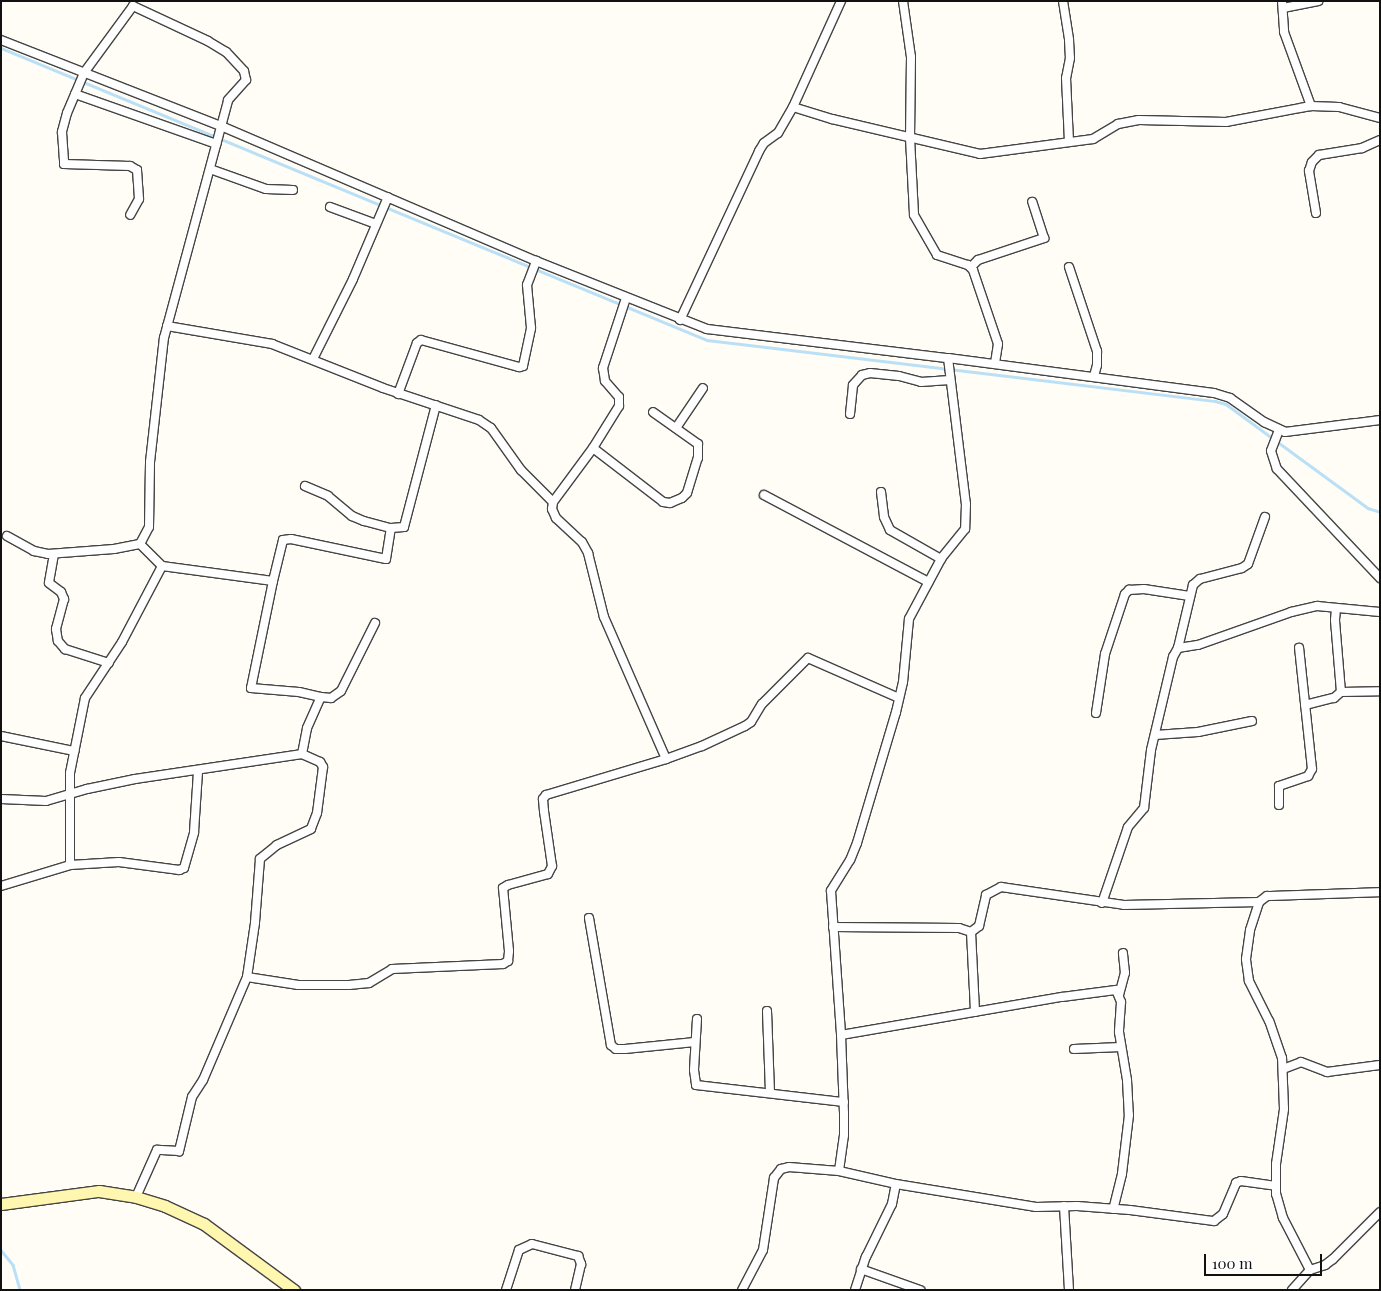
<!DOCTYPE html>
<html>
<head>
<meta charset="utf-8">
<style>
  body { margin:0 }
  #map { position:relative; width:1381px; height:1291px; overflow:hidden; background:#fffdf5; font-family:"Playfair Display",serif }
  div>[style] { position:absolute }
  [style*='--x'] { left:calc(var(--x)*1px); top:calc(var(--y)*1px); width:calc(var(--w)*1px); rotate:calc(var(--a)*1deg) }
  .stream>* { height:2.5px; margin:-1.25px; padding:0 1.25px; transform-origin:1.25px; border-radius:1.25px; background:#b9e0f7 }
  .roads { filter:drop-shadow(1px 0 #444) drop-shadow(-1px 0 #444) drop-shadow(0 1px #444) drop-shadow(0 -1px #444) }
  .street>* { height:8px; margin:-4px; padding:0 4px; transform-origin:4px; border-radius:4px; background:#fff }
  .secondary>* { height:11px; margin:-5.5px; padding:0 5.5px; transform-origin:5.5px; border-radius:5.5px; background:#fff6b0 }
  span { translate:-50% -50%; white-space:nowrap; text-align:center; line-height:1.15; -webkit-text-stroke:5px #fff; paint-order:stroke }
  .frame { position:absolute; inset:0; border:2px solid #111; pointer-events:none }
  .scale { position:absolute; left:1204px; top:1254px; width:118px; height:22px; box-sizing:border-box; border:2px solid #111; border-top:0; padding-left:6px; font-size:15px; line-height:18px; white-space:nowrap; color:#111; -webkit-text-stroke:4px #fff; paint-order:stroke }
</style>
</head>
<body>
<div id="map">
  <div class="stream">
    <div style="--x:1;--y:48;--w:764;--a:22.47"></div>
    <div style="--x:707;--y:340;--w:512;--a:6.85"></div>
    <div style="--x:1215;--y:401;--w:11;--a:15"></div>
    <div style="--x:1226;--y:404;--w:176;--a:36.2"></div>
    <div style="--x:1368;--y:508;--w:13;--a:18"></div>
    <div style="--x:1;--y:1250;--w:19;--a:51"></div>
    <div style="--x:13;--y:1265;--w:26;--a:74"></div>
  </div>
  <div class="roads">
    <div class="street">
      <div style="--x:903;--y:1;--w:57;--a:81.9"></div>
      <div style="--x:911;--y:57;--w:81;--a:90.7"></div>
      <div style="--x:910;--y:138;--w:77;--a:87"></div>
      <div style="--x:914;--y:215;--w:46;--a:60.1"></div>
      <div style="--x:937;--y:255;--w:33;--a:18"></div>
      <div style="--x:968;--y:265;--w:7;--a:45"></div>
      <div style="--x:973;--y:270;--w:78;--a:71.3"></div>
      <div style="--x:998;--y:344;--w:20;--a:99"></div>
      <div style="--x:1063;--y:1;--w:39;--a:81"></div>
      <div style="--x:1069;--y:40;--w:18;--a:87"></div>
      <div style="--x:1070;--y:58;--w:20;--a:101"></div>
      <div style="--x:1066;--y:78;--w:64;--a:87.3"></div>
      <div style="--x:1282;--y:1;--w:31;--a:86"></div>
      <div style="--x:1284;--y:32;--w:79;--a:70"></div>
      <div style="--x:1283;--y:8;--w:36;--a:-11"></div>
      <div style="--x:1;--y:40;--w:236;--a:21.4"></div>
      <div style="--x:221;--y:126;--w:343;--a:23.2"></div>
      <div style="--x:536;--y:261;--w:184;--a:21.7"></div>
      <div style="--x:707;--y:329;--w:243;--a:6.9"></div>
      <div style="--x:948;--y:358;--w:268;--a:7.5"></div>
      <div style="--x:1214;--y:393;--w:17;--a:17"></div>
      <div style="--x:1230;--y:398;--w:42;--a:35.2"></div>
      <div style="--x:1264;--y:422;--w:23;--a:25"></div>
      <div style="--x:1285;--y:432;--w:96;--a:-7.2"></div>
      <div style="--x:75;--y:94;--w:150;--a:19.5"></div>
      <div style="--x:793;--y:107;--w:41;--a:17.1"></div>
      <div style="--x:832;--y:119;--w:152;--a:13.3"></div>
      <div style="--x:980;--y:154;--w:114;--a:-7.6"></div>
      <div style="--x:1093;--y:139;--w:29;--a:-31"></div>
      <div style="--x:1118;--y:124;--w:21;--a:-11"></div>
      <div style="--x:1139;--y:120;--w:87;--a:1.3"></div>
      <div style="--x:1226;--y:122;--w:86;--a:-10.7"></div>
      <div style="--x:1311;--y:106;--w:28;--a:2"></div>
      <div style="--x:1339;--y:107;--w:42;--a:15"></div>
      <div style="--x:210;--y:169;--w:59;--a:19.7"></div>
      <div style="--x:266;--y:189;--w:27;--a:2"></div>
      <div style="--x:330;--y:207;--w:49;--a:20.3"></div>
      <div style="--x:1316;--y:213;--w:43;--a:-99.5"></div>
      <div style="--x:1309;--y:171;--w:9;--a:-72"></div>
      <div style="--x:1312;--y:162;--w:10;--a:-45"></div>
      <div style="--x:1319;--y:155;--w:44;--a:-9.2"></div>
      <div style="--x:1362;--y:148;--w:20;--a:-24"></div>
      <div style="--x:971;--y:267;--w:10;--a:-45"></div>
      <div style="--x:978;--y:260;--w:70;--a:-18.4"></div>
      <div style="--x:1044;--y:238;--w:38;--a:-108"></div>
      <div style="--x:1069;--y:267;--w:89;--a:71.6"></div>
      <div style="--x:1097;--y:351;--w:14;--a:90"></div>
      <div style="--x:1097;--y:365;--w:11;--a:105"></div>
      <div style="--x:626;--y:298;--w:74;--a:108.2"></div>
      <div style="--x:603;--y:368;--w:13;--a:81"></div>
      <div style="--x:605;--y:381;--w:21;--a:49"></div>
      <div style="--x:619;--y:397;--w:9;--a:90"></div>
      <div style="--x:619;--y:406;--w:49;--a:121.8"></div>
      <div style="--x:593;--y:448;--w:67;--a:126.5"></div>
      <div style="--x:553;--y:502;--w:7;--a:98"></div>
      <div style="--x:552;--y:509;--w:10;--a:66"></div>
      <div style="--x:556;--y:518;--w:35;--a:43"></div>
      <div style="--x:582;--y:542;--w:13;--a:61"></div>
      <div style="--x:588;--y:553;--w:66;--a:76"></div>
      <div style="--x:604;--y:617;--w:155;--a:66.4"></div>
      <div style="--x:680;--y:320;--w:187;--a:-64.9"></div>
      <div style="--x:759;--y:151;--w:9;--a:-58"></div>
      <div style="--x:764;--y:143;--w:17;--a:-36"></div>
      <div style="--x:778;--y:133;--w:30;--a:-60"></div>
      <div style="--x:793;--y:107;--w:116;--a:-65.6"></div>
      <div style="--x:167;--y:326;--w:107;--a:9.7"></div>
      <div style="--x:272;--y:344;--w:119;--a:21.6"></div>
      <div style="--x:383;--y:388;--w:101;--a:18.4"></div>
      <div style="--x:479;--y:420;--w:14;--a:34"></div>
      <div style="--x:491;--y:428;--w:52;--a:54.5"></div>
      <div style="--x:521;--y:470;--w:45;--a:45"></div>
      <div style="--x:948;--y:358;--w:147;--a:83"></div>
      <div style="--x:966;--y:504;--w:25;--a:92"></div>
      <div style="--x:965;--y:529;--w:38;--a:129"></div>
      <div style="--x:941;--y:559;--w:68;--a:118.1"></div>
      <div style="--x:909;--y:619;--w:63;--a:95.4"></div>
      <div style="--x:903;--y:682;--w:31;--a:103"></div>
      <div style="--x:896;--y:712;--w:137;--a:106.6"></div>
      <div style="--x:857;--y:843;--w:18;--a:112"></div>
      <div style="--x:850;--y:860;--w:36;--a:122"></div>
      <div style="--x:831;--y:891;--w:144;--a:86"></div>
      <div style="--x:841;--y:1035;--w:78;--a:87.8"></div>
      <div style="--x:844;--y:1113;--w:22;--a:90"></div>
      <div style="--x:844;--y:1135;--w:36;--a:98"></div>
      <div style="--x:839;--y:1171;--w:58;--a:12.8"></div>
      <div style="--x:896;--y:1184;--w:142;--a:9.3"></div>
      <div style="--x:1036;--y:1207;--w:41;--a:-1.4"></div>
      <div style="--x:1077;--y:1206;--w:53;--a:4.3"></div>
      <div style="--x:1130;--y:1210;--w:85;--a:7.5"></div>
      <div style="--x:1214;--y:1221;--w:11;--a:-38"></div>
      <div style="--x:1223;--y:1214;--w:34;--a:-67"></div>
      <div style="--x:1236;--y:1183;--w:5;--a:-22"></div>
      <div style="--x:1241;--y:1181;--w:35;--a:8"></div>
      <div style="--x:313;--y:359;--w:89;--a:-63.4"></div>
      <div style="--x:353;--y:279;--w:89;--a:-66.9"></div>
      <div style="--x:398;--y:394;--w:54;--a:-69.6"></div>
      <div style="--x:417;--y:343;--w:5;--a:-37"></div>
      <div style="--x:421;--y:340;--w:102;--a:15.4"></div>
      <div style="--x:519;--y:367;--w:4;--a:-14"></div>
      <div style="--x:523;--y:366;--w:39;--a:-78"></div>
      <div style="--x:531;--y:328;--w:43;--a:-95.3"></div>
      <div style="--x:527;--y:285;--w:26;--a:-69"></div>
      <div style="--x:850;--y:414;--w:29;--a:-84"></div>
      <div style="--x:853;--y:385;--w:13;--a:-48"></div>
      <div style="--x:862;--y:375;--w:8;--a:-14"></div>
      <div style="--x:870;--y:373;--w:29;--a:6"></div>
      <div style="--x:899;--y:376;--w:23;--a:15"></div>
      <div style="--x:921;--y:382;--w:29;--a:-4"></div>
      <div style="--x:676;--y:428;--w:48;--a:-56"></div>
      <div style="--x:1279;--y:430;--w:22;--a:111"></div>
      <div style="--x:1271;--y:451;--w:19;--a:72"></div>
      <div style="--x:1277;--y:469;--w:150;--a:46.6"></div>
      <div style="--x:593;--y:448;--w:88;--a:37.6"></div>
      <div style="--x:663;--y:502;--w:7;--a:8"></div>
      <div style="--x:670;--y:503;--w:13;--a:-23"></div>
      <div style="--x:682;--y:498;--w:7;--a:-45"></div>
      <div style="--x:687;--y:493;--w:37;--a:-73"></div>
      <div style="--x:698;--y:458;--w:14;--a:-90"></div>
      <div style="--x:698;--y:444;--w:55;--a:-144.6"></div>
      <div style="--x:305;--y:486;--w:25;--a:23"></div>
      <div style="--x:328;--y:496;--w:31;--a:40"></div>
      <div style="--x:352;--y:516;--w:13;--a:23"></div>
      <div style="--x:364;--y:521;--w:28;--a:15"></div>
      <div style="--x:391;--y:528;--w:13;--a:-4"></div>
      <div style="--x:404;--y:527;--w:126;--a:-75.3"></div>
      <div style="--x:881;--y:492;--w:25;--a:83"></div>
      <div style="--x:884;--y:517;--w:14;--a:65"></div>
      <div style="--x:890;--y:530;--w:59;--a:29.6"></div>
      <div style="--x:764;--y:495;--w:186;--a:27.9"></div>
      <div style="--x:7;--y:536;--w:31;--a:29"></div>
      <div style="--x:34;--y:551;--w:14;--a:12"></div>
      <div style="--x:48;--y:554;--w:66;--a:-4.3"></div>
      <div style="--x:114;--y:549;--w:26;--a:-11"></div>
      <div style="--x:140;--y:544;--w:19;--a:-62"></div>
      <div style="--x:149;--y:527;--w:65;--a:-89.1"></div>
      <div style="--x:150;--y:462;--w:125;--a:-83.6"></div>
      <div style="--x:164;--y:338;--w:246;--a:-74.9"></div>
      <div style="--x:228;--y:100;--w:27;--a:-48"></div>
      <div style="--x:246;--y:80;--w:9;--a:-103"></div>
      <div style="--x:244;--y:71;--w:26;--a:-133"></div>
      <div style="--x:226;--y:52;--w:21;--a:-149"></div>
      <div style="--x:208;--y:41;--w:83;--a:-155"></div>
      <div style="--x:133;--y:6;--w:83;--a:126.2"></div>
      <div style="--x:84;--y:73;--w:43;--a:113"></div>
      <div style="--x:67;--y:113;--w:20;--a:105"></div>
      <div style="--x:62;--y:132;--w:32;--a:86"></div>
      <div style="--x:64;--y:164;--w:66;--a:1.7"></div>
      <div style="--x:130;--y:166;--w:8;--a:30"></div>
      <div style="--x:137;--y:170;--w:29;--a:86"></div>
      <div style="--x:139;--y:199;--w:18;--a:119"></div>
      <div style="--x:140;--y:544;--w:31;--a:45"></div>
      <div style="--x:54;--y:554;--w:29;--a:100"></div>
      <div style="--x:49;--y:583;--w:15;--a:37"></div>
      <div style="--x:61;--y:592;--w:8;--a:67"></div>
      <div style="--x:64;--y:599;--w:31;--a:105"></div>
      <div style="--x:56;--y:629;--w:12;--a:81"></div>
      <div style="--x:58;--y:641;--w:11;--a:49"></div>
      <div style="--x:65;--y:649;--w:46;--a:17.7"></div>
      <div style="--x:273;--y:581;--w:42;--a:-76.3"></div>
      <div style="--x:283;--y:540;--w:8;--a:-7"></div>
      <div style="--x:291;--y:539;--w:97;--a:11.9"></div>
      <div style="--x:386;--y:559;--w:31;--a:-81"></div>
      <div style="--x:1178;--y:648;--w:20;--a:-9"></div>
      <div style="--x:1198;--y:645;--w:99;--a:-19.5"></div>
      <div style="--x:1291;--y:612;--w:27;--a:-13"></div>
      <div style="--x:1317;--y:606;--w:63;--a:5.4"></div>
      <div style="--x:1341;--y:692;--w:39;--a:-1"></div>
      <div style="--x:1305;--y:705;--w:30;--a:-14"></div>
      <div style="--x:1334;--y:698;--w:9;--a:-41"></div>
      <div style="--x:1341;--y:692;--w:72;--a:-94.8"></div>
      <div style="--x:1335;--y:620;--w:12;--a:-85"></div>
      <div style="--x:1096;--y:713;--w:60;--a:-81.3"></div>
      <div style="--x:1105;--y:654;--w:63;--a:-71.6"></div>
      <div style="--x:1125;--y:594;--w:6;--a:-45"></div>
      <div style="--x:1129;--y:590;--w:15;--a:-4"></div>
      <div style="--x:1144;--y:589;--w:46;--a:8.8"></div>
      <div style="--x:1155;--y:735;--w:43;--a:-4"></div>
      <div style="--x:1198;--y:732;--w:55;--a:-11.5"></div>
      <div style="--x:1;--y:736;--w:75;--a:11.6"></div>
      <div style="--x:302;--y:754;--w:26;--a:-79"></div>
      <div style="--x:307;--y:728;--w:34;--a:-66"></div>
      <div style="--x:321;--y:697;--w:10;--a:6"></div>
      <div style="--x:331;--y:698;--w:12;--a:-35"></div>
      <div style="--x:341;--y:691;--w:76;--a:-63.4"></div>
      <div style="--x:1;--y:799;--w:45;--a:2.5"></div>
      <div style="--x:46;--y:801;--w:43;--a:-16.3"></div>
      <div style="--x:87;--y:789;--w:49;--a:-11.8"></div>
      <div style="--x:135;--y:779;--w:169;--a:-8.5"></div>
      <div style="--x:302;--y:754;--w:20;--a:24"></div>
      <div style="--x:320;--y:762;--w:6;--a:59"></div>
      <div style="--x:323;--y:767;--w:46;--a:97.4"></div>
      <div style="--x:317;--y:813;--w:17;--a:111"></div>
      <div style="--x:311;--y:829;--w:38;--a:155"></div>
      <div style="--x:277;--y:845;--w:22;--a:141"></div>
      <div style="--x:260;--y:859;--w:64;--a:94.5"></div>
      <div style="--x:255;--y:923;--w:55;--a:98.4"></div>
      <div style="--x:247;--y:977;--w:112;--a:113.1"></div>
      <div style="--x:203;--y:1080;--w:20;--a:123"></div>
      <div style="--x:192;--y:1097;--w:56;--a:103.5"></div>
      <div style="--x:179;--y:1151;--w:22;--a:-177"></div>
      <div style="--x:157;--y:1150;--w:51;--a:114.1"></div>
      <div style="--x:1279;--y:805;--w:19;--a:-90"></div>
      <div style="--x:1279;--y:786;--w:31;--a:-19"></div>
      <div style="--x:1308;--y:776;--w:8;--a:-60"></div>
      <div style="--x:1312;--y:769;--w:122;--a:-96.1"></div>
      <div style="--x:70;--y:865;--w:92;--a:-90"></div>
      <div style="--x:70;--y:773;--w:76;--a:-78.7"></div>
      <div style="--x:85;--y:698;--w:67;--a:-56.5"></div>
      <div style="--x:122;--y:642;--w:86;--a:-62.2"></div>
      <div style="--x:162;--y:566;--w:112;--a:7.7"></div>
      <div style="--x:273;--y:581;--w:109;--a:101.6"></div>
      <div style="--x:251;--y:688;--w:48;--a:4.8"></div>
      <div style="--x:299;--y:692;--w:23;--a:13"></div>
      <div style="--x:1;--y:886;--w:72;--a:-16.9"></div>
      <div style="--x:70;--y:865;--w:49;--a:-3.5"></div>
      <div style="--x:119;--y:862;--w:61;--a:7.6"></div>
      <div style="--x:179;--y:870;--w:5;--a:-22"></div>
      <div style="--x:184;--y:868;--w:37;--a:-74"></div>
      <div style="--x:194;--y:832;--w:61;--a:-86.2"></div>
      <div style="--x:1102;--y:903;--w:80;--a:-71.1"></div>
      <div style="--x:1128;--y:827;--w:25;--a:-50"></div>
      <div style="--x:1144;--y:808;--w:58;--a:-83.1"></div>
      <div style="--x:1151;--y:750;--w:96;--a:-76.7"></div>
      <div style="--x:1173;--y:657;--w:10;--a:-61"></div>
      <div style="--x:1178;--y:648;--w:65;--a:-76.6"></div>
      <div style="--x:1193;--y:585;--w:9;--a:-41"></div>
      <div style="--x:1200;--y:579;--w:43;--a:-14.7"></div>
      <div style="--x:1242;--y:568;--w:7;--a:-34"></div>
      <div style="--x:1248;--y:564;--w:50;--a:-70.1"></div>
      <div style="--x:589;--y:918;--w:129;--a:80.2"></div>
      <div style="--x:611;--y:1045;--w:6;--a:39"></div>
      <div style="--x:616;--y:1049;--w:9;--a:0"></div>
      <div style="--x:625;--y:1049;--w:70;--a:-5.7"></div>
      <div style="--x:833;--y:927;--w:126;--a:0.5"></div>
      <div style="--x:959;--y:928;--w:13;--a:18"></div>
      <div style="--x:971;--y:932;--w:80;--a:87.1"></div>
      <div style="--x:971;--y:932;--w:10;--a:-37"></div>
      <div style="--x:979;--y:926;--w:32;--a:-77"></div>
      <div style="--x:986;--y:895;--w:17;--a:-28"></div>
      <div style="--x:1001;--y:887;--w:124;--a:8.3"></div>
      <div style="--x:1124;--y:905;--w:135;--a:-1.3"></div>
      <div style="--x:247;--y:977;--w:52;--a:8.9"></div>
      <div style="--x:298;--y:985;--w:51;--a:0"></div>
      <div style="--x:349;--y:985;--w:20;--a:-6"></div>
      <div style="--x:369;--y:983;--w:27;--a:-31"></div>
      <div style="--x:392;--y:969;--w:111;--a:-2.6"></div>
      <div style="--x:503;--y:964;--w:6;--a:-31"></div>
      <div style="--x:508;--y:961;--w:10;--a:-84"></div>
      <div style="--x:509;--y:951;--w:63;--a:-95.4"></div>
      <div style="--x:503;--y:888;--w:6;--a:-31"></div>
      <div style="--x:508;--y:885;--w:41;--a:-15.4"></div>
      <div style="--x:548;--y:874;--w:9;--a:-63"></div>
      <div style="--x:552;--y:866;--w:56;--a:-98.3"></div>
      <div style="--x:544;--y:811;--w:12;--a:-95"></div>
      <div style="--x:543;--y:799;--w:5;--a:-53"></div>
      <div style="--x:546;--y:795;--w:125;--a:-16.7"></div>
      <div style="--x:666;--y:759;--w:38;--a:-20"></div>
      <div style="--x:702;--y:746;--w:47;--a:-24.9"></div>
      <div style="--x:745;--y:726;--w:7;--a:-34"></div>
      <div style="--x:751;--y:722;--w:21;--a:-59"></div>
      <div style="--x:762;--y:704;--w:65;--a:-45"></div>
      <div style="--x:808;--y:658;--w:99;--a:23.7"></div>
      <div style="--x:1119;--y:995;--w:23;--a:-75"></div>
      <div style="--x:1125;--y:973;--w:20;--a:-96"></div>
      <div style="--x:767;--y:1011;--w:81;--a:87.9"></div>
      <div style="--x:697;--y:1019;--w:51;--a:93.4"></div>
      <div style="--x:694;--y:1070;--w:15;--a:82"></div>
      <div style="--x:696;--y:1085;--w:149;--a:6.6"></div>
      <div style="--x:841;--y:1035;--w:224;--a:-9.8"></div>
      <div style="--x:1062;--y:997;--w:54;--a:-7.4"></div>
      <div style="--x:1116;--y:990;--w:13;--a:67"></div>
      <div style="--x:1121;--y:1002;--w:30;--a:94"></div>
      <div style="--x:1119;--y:1032;--w:49;--a:80.5"></div>
      <div style="--x:1127;--y:1080;--w:35;--a:87"></div>
      <div style="--x:1129;--y:1115;--w:59;--a:96.8"></div>
      <div style="--x:1122;--y:1174;--w:36;--a:104"></div>
      <div style="--x:1074;--y:1049;--w:47;--a:-2.4"></div>
      <div style="--x:1283;--y:1069;--w:19;--a:-21"></div>
      <div style="--x:1301;--y:1062;--w:28;--a:21"></div>
      <div style="--x:1327;--y:1072;--w:53;--a:-7.5"></div>
      <div style="--x:1064;--y:1206;--w:84;--a:86.6"></div>
      <div style="--x:861;--y:1269;--w:63;--a:19.6"></div>
      <div style="--x:1310;--y:1270;--w:59;--a:-117.4"></div>
      <div style="--x:1283;--y:1218;--w:25;--a:-106"></div>
      <div style="--x:1276;--y:1194;--w:30;--a:-90"></div>
      <div style="--x:1276;--y:1164;--w:56;--a:-81.7"></div>
      <div style="--x:1284;--y:1109;--w:51;--a:-92.2"></div>
      <div style="--x:1282;--y:1058;--w:39;--a:-109"></div>
      <div style="--x:1269;--y:1021;--w:45;--a:-116.6"></div>
      <div style="--x:1249;--y:981;--w:22;--a:-98"></div>
      <div style="--x:1246;--y:959;--w:29;--a:-82"></div>
      <div style="--x:1250;--y:930;--w:29;--a:-72"></div>
      <div style="--x:1259;--y:902;--w:10;--a:-37"></div>
      <div style="--x:1267;--y:896;--w:113;--a:-2"></div>
      <div style="--x:506;--y:1290;--w:42;--a:-72"></div>
      <div style="--x:519;--y:1250;--w:14;--a:-25"></div>
      <div style="--x:532;--y:1244;--w:48;--a:14.6"></div>
      <div style="--x:578;--y:1256;--w:9;--a:69"></div>
      <div style="--x:581;--y:1264;--w:27;--a:103"></div>
      <div style="--x:742;--y:1290;--w:45;--a:-62.3"></div>
      <div style="--x:763;--y:1250;--w:73;--a:-81.3"></div>
      <div style="--x:774;--y:1178;--w:11;--a:-52"></div>
      <div style="--x:781;--y:1169;--w:8;--a:-14"></div>
      <div style="--x:789;--y:1167;--w:50;--a:4.6"></div>
      <div style="--x:855;--y:1290;--w:35;--a:-72"></div>
      <div style="--x:866;--y:1257;--w:59;--a:-63.9"></div>
      <div style="--x:892;--y:1204;--w:20;--a:-79"></div>
      <div style="--x:1292;--y:1290;--w:27;--a:-48"></div>
      <div style="--x:1310;--y:1270;--w:16;--a:-18"></div>
      <div style="--x:1325;--y:1265;--w:10;--a:-37"></div>
      <div style="--x:1333;--y:1259;--w:66;--a:-45"></div>
    </div>
    <div class="secondary">
      <div style="--x:1;--y:1204;--w:99;--a:-7.6"></div>
      <div style="--x:99;--y:1191;--w:37;--a:9"></div>
      <div style="--x:136;--y:1197;--w:30;--a:17"></div>
      <div style="--x:165;--y:1206;--w:43;--a:24.8"></div>
      <div style="--x:204;--y:1224;--w:112;--a:36.3"></div>
    </div>
  </div>
  <div class="frame"></div>
  <div class="scale">100 m</div>
</div>
</body>
</html>
